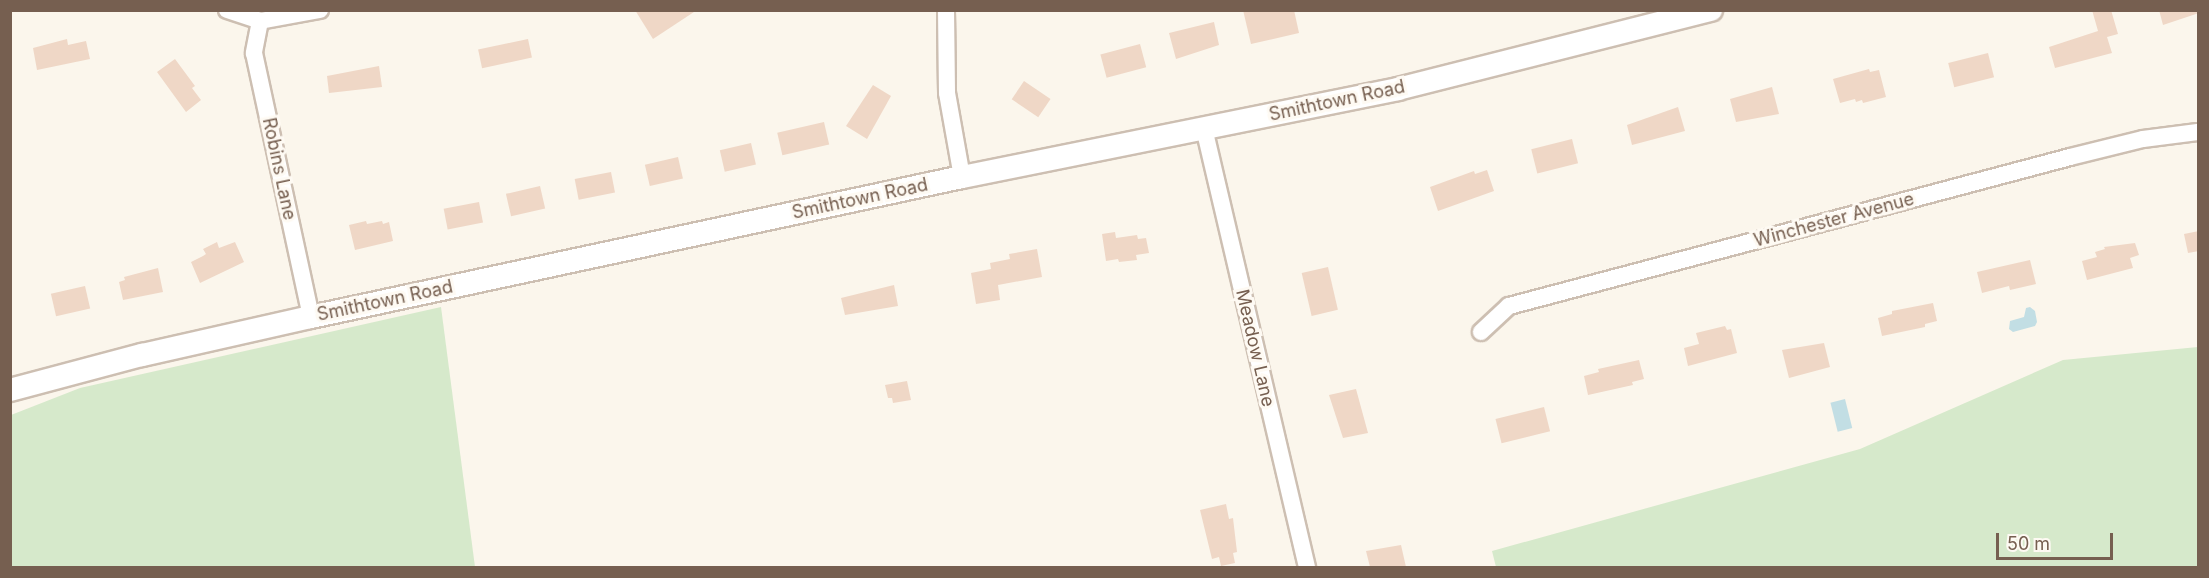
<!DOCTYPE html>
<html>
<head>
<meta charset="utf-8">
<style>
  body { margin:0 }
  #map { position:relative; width:2209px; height:578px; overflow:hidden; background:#fbf6ec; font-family:Inter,sans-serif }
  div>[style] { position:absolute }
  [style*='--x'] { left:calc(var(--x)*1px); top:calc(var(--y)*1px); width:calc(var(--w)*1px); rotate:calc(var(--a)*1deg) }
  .green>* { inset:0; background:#d6e9cb }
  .water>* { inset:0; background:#c2dee4; transform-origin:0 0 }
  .building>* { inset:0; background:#efd7c6; transform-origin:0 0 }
  .roads { filter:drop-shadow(2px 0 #cdbfb2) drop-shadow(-2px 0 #cdbfb2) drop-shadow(0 2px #cdbfb2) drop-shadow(0 -2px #cdbfb2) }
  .street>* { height:16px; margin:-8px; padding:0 8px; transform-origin:8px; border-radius:8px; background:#fff }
  .secondary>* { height:22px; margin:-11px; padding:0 11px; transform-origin:11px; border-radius:11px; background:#fff }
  span { translate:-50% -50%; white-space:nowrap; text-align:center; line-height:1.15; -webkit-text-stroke:6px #fefaf3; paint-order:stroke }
  .street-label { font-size:18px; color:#765f50 }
  .frame { position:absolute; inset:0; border:12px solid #765f50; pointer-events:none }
  .scale { position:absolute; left:1996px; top:533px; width:117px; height:27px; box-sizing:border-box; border:3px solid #765f50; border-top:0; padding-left:8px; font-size:18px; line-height:21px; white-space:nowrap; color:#765f50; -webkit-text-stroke:4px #fefaf3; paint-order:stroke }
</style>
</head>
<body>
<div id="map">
  <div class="green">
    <div style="clip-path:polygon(441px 307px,475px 567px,11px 567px,11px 415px,80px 388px)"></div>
    <div style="clip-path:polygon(2198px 347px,2198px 567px,1496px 567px,1492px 551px,1860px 449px,2063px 360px)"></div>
  </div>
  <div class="water">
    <div style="clip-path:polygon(2030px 307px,2035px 311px,2037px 322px,2035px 326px,2013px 332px,2009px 329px,2010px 321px,2024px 317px,2026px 308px)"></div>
    <div style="left:1845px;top:399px;width:30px;height:15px;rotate:76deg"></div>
  </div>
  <div class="building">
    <div style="clip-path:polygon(635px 10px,697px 10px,653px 39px)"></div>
    <div style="clip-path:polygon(1243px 10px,1294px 10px,1299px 33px,1251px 44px)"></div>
    <div style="clip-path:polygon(2092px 10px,2111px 10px,2118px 34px,2107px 37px,2112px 53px,2055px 68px,2049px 47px,2098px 31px)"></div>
    <div style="clip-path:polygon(2159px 10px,2198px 10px,2199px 13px,2163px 25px)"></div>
    <div style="clip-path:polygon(1214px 22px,1219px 45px,1176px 59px,1169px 33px)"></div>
    <div style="clip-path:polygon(67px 39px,68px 45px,86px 41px,90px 59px,37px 70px,33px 48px)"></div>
    <div style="left:528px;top:39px;width:19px;height:51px;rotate:78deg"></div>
    <div style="left:1140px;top:44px;width:24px;height:41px;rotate:75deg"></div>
    <div style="left:1988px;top:53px;width:25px;height:41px;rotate:76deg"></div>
    <div style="clip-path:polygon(175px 59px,195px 86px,192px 88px,201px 100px,186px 112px,157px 72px)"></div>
    <div style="clip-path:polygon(379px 66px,382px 87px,329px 93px,327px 76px)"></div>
    <div style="clip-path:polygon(1869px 69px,1870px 72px,1879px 70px,1886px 97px,1863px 103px,1862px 100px,1856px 102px,1855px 99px,1840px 103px,1833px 79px)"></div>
    <div style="left:1024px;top:81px;width:32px;height:22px;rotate:34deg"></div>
    <div style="clip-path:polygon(873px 85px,891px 96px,867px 139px,846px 126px)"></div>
    <div style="clip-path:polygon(1772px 87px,1779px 114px,1736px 122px,1730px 99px)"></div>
    <div style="clip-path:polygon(1678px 107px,1685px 131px,1632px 145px,1627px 125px)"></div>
    <div style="left:824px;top:122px;width:23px;height:48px;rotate:77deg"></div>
    <div style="left:1572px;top:139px;width:25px;height:42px;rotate:76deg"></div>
    <div style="left:751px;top:143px;width:22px;height:32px;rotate:77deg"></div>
    <div style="left:678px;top:157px;width:22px;height:34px;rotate:77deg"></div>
    <div style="clip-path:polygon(1487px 170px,1494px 191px,1438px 211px,1430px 187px,1474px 171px,1475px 174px)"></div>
    <div style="left:611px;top:172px;width:21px;height:37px;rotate:79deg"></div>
    <div style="left:540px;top:186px;width:23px;height:35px;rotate:77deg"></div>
    <div style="left:479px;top:202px;width:21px;height:36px;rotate:79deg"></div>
    <div style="clip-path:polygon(366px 221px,367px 224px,382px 221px,383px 224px,389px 222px,393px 241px,355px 250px,349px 225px)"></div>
    <div style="clip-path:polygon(2199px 231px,2199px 251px,2188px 253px,2184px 234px)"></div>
    <div style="clip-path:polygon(1115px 232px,1116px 238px,1137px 235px,1138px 239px,1146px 238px,1149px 253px,1136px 255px,1137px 260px,1119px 262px,1118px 259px,1106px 261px,1102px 234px)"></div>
    <div style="clip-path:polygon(217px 242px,219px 248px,235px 242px,244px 262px,200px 283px,191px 262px,203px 256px,206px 254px,203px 249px)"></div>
    <div style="clip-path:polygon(2135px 243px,2139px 255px,2130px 258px,2133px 268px,2087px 280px,2082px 261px,2097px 257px,2095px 252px,2105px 249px,2104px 247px)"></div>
    <div style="clip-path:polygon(1037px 249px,1042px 277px,998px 285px,1000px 300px,976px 304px,971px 273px,991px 269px,990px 263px,1010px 259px,1009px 254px)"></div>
    <div style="clip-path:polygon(2030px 260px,2036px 284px,2010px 290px,2009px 286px,1982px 293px,1977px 272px)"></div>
    <div style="left:1328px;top:267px;width:44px;height:27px;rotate:77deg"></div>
    <div style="clip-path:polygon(158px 268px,163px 292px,123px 300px,119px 282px,125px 280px,124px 277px)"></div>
    <div style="clip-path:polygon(894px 285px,898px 306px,845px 315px,841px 298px)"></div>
    <div style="left:85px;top:286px;width:23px;height:35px;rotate:77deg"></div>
    <div style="clip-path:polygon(1933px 303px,1937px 321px,1925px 324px,1925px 327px,1882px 336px,1878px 318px,1892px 314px,1892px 311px)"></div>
    <div style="clip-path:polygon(1725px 326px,1727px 330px,1731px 329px,1737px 353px,1688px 366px,1684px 348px,1699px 344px,1696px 333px)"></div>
    <div style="clip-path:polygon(1824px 343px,1830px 367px,1789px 378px,1782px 350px)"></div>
    <div style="clip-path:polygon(1639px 360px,1644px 379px,1632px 382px,1633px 385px,1588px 395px,1584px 376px,1599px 372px,1598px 369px)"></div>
    <div style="clip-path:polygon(907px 381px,911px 400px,893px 403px,892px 398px,888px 398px,885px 385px)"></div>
    <div style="clip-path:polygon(1356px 389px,1368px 433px,1343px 438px,1329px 395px)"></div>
    <div style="left:1544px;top:407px;width:25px;height:50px;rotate:76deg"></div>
    <div style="clip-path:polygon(1226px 504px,1229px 519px,1233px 518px,1237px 552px,1233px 553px,1235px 563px,1221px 566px,1219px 557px,1212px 559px,1200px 510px)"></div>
    <div style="clip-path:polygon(1401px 545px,1406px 567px,1370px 567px,1366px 551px)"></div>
  </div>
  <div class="roads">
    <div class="street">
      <div style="--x:227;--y:10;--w:35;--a:18"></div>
      <div style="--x:260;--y:21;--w:61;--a:-10.4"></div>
      <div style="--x:946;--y:10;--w:83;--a:89.3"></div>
      <div style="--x:947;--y:93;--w:85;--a:79.9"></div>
      <div style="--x:260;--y:21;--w:33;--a:101"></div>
      <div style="--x:254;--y:53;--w:270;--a:77.8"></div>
      <div style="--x:1204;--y:128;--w:452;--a:76.8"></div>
      <div style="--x:1481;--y:332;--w:38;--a:-43"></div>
      <div style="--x:1509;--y:306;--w:580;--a:-14.87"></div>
      <div style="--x:2070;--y:157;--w:75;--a:-13.9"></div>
      <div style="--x:2143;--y:139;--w:55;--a:-7.3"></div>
    </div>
    <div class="secondary">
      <div style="--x:10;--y:390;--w:137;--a:-14.9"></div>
      <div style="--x:142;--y:355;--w:173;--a:-12.7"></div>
      <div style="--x:311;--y:317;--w:666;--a:-12.14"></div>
      <div style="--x:962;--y:177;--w:445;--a:-11.4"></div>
      <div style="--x:1398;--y:89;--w:323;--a:-14.2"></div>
    </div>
  </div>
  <div class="street-label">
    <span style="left:1337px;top:101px;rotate:-12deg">Smithtown Road</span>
    <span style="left:279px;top:169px;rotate:78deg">Robins Lane</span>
    <span style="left:860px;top:199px;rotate:-12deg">Smithtown Road</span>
    <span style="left:1834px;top:220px;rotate:-15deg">Winchester Avenue</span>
    <span style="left:385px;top:301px;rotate:-12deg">Smithtown Road</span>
    <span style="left:1255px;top:348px;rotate:77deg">Meadow Lane</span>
  </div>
  <div class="frame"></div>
  <div class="scale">50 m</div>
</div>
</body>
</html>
